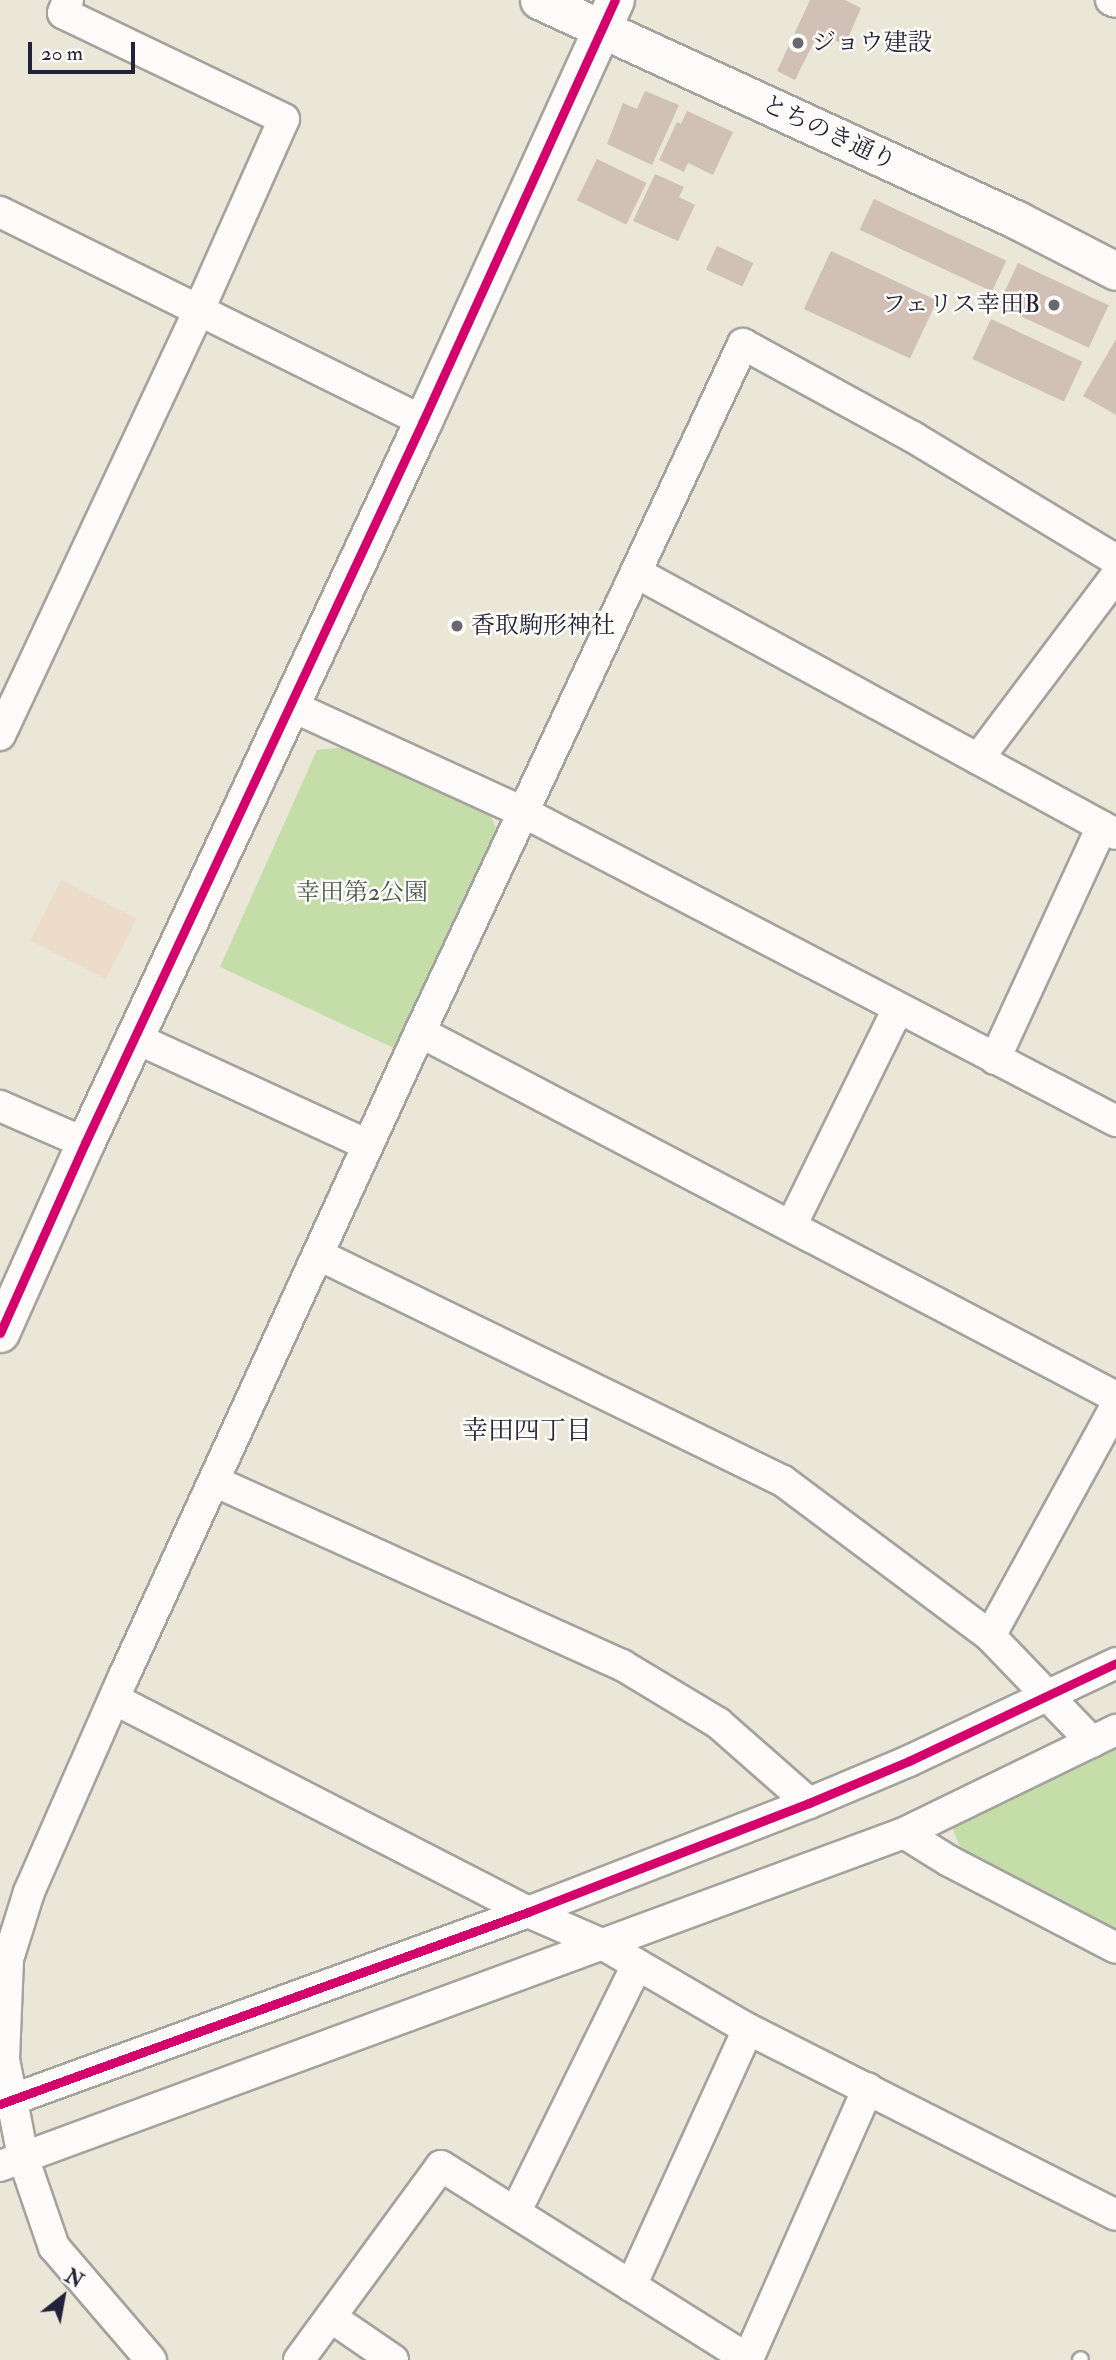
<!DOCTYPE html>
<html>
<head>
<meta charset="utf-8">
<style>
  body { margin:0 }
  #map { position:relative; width:1116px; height:2360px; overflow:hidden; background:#eae6d8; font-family:"IM FELL Double Pica","Noto Serif JP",serif }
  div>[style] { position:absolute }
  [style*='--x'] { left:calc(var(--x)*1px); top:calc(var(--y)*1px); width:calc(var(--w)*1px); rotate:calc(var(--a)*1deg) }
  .built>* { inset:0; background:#eedcca; transform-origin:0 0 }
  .green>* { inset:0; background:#c5dda9 }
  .building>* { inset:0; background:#d0c0b6; transform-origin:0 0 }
  .roads { filter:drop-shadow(2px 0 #a4a29d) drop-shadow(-2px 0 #a4a29d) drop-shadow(0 2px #a4a29d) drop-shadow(0 -2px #a4a29d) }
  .service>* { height:14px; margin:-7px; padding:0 7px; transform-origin:7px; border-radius:7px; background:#fcfbf9 }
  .minor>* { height:30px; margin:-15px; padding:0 15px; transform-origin:15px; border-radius:15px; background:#fcfbf9 }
  .tertiary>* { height:37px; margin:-18.5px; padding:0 18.5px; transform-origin:18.5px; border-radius:18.5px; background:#fcfbf9 }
  .cycleway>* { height:9px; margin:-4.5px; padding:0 4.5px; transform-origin:4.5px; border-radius:4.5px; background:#d6006c }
  .dots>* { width:19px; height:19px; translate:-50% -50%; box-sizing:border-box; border:4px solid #fdfcf7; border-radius:50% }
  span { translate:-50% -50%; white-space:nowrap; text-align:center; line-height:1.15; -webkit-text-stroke:5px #fdfcf7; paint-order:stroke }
  .poi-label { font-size:24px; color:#22223b }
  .left { translate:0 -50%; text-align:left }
  .right { translate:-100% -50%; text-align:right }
  .street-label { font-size:24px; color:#22223b }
  .park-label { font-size:24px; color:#4a5851 }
  .neighbourhood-label { font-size:26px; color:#22223b }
  .north { position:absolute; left:28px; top:2262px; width:70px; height:70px; -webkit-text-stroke:5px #fdfcf7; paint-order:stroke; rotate:31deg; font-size:19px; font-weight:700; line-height:28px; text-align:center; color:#22223b }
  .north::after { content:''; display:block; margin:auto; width:24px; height:32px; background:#22223b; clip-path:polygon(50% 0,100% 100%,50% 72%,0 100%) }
  .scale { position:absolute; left:28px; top:42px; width:107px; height:32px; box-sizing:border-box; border:4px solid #22223b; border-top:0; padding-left:9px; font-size:21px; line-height:24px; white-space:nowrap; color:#22223b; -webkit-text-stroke:5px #fdfcf7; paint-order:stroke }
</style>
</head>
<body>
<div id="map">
  <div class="built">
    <div style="left:61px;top:880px;width:85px;height:68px;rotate:27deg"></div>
  </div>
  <div class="green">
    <div style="clip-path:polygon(346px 747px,484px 810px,490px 815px,497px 830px,496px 840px,398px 1050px,220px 967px,317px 750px)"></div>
    <div style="clip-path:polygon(1116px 1741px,1116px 1931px,965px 1850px,959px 1845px,952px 1826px)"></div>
  </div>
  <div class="building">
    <div style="clip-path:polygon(810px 0,845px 0,861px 8px,845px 45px,834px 40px,832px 45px,816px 38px,795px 80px,777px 71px)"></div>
    <div style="clip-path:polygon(645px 91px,679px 105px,652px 165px,607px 144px,623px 103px,637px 109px)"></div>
    <div style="clip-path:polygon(687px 111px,733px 132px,713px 175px,688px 163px,684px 172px,659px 160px,677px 122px,681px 124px)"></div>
    <div style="left:597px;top:159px;width:55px;height:46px;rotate:26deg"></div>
    <div style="clip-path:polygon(655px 174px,684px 187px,679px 197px,695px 205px,678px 241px,633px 221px)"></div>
    <div style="left:874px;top:199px;width:146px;height:34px;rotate:25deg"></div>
    <div style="left:717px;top:246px;width:40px;height:26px;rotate:25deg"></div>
    <div style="left:831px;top:251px;width:117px;height:64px;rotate:25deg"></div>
    <div style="left:1018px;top:263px;width:100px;height:47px;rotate:25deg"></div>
    <div style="left:991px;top:319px;width:101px;height:44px;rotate:25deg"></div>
    <div style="clip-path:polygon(1116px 339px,1116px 415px,1083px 396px)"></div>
  </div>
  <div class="roads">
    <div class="service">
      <div style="--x:1080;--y:2360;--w:1;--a:-45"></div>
    </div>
    <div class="minor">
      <div style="--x:1111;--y:0;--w:5;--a:22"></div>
      <div style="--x:0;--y:212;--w:472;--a:26.3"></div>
      <div style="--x:637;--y:573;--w:545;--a:28.59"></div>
      <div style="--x:289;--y:705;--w:257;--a:24.6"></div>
      <div style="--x:523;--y:812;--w:669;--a:27.52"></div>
      <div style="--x:0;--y:735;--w:467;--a:-64.9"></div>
      <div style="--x:198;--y:312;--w:211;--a:-66"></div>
      <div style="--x:284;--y:119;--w:245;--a:-154.4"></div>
      <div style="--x:63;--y:13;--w:14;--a:-69"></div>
      <div style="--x:978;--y:759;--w:229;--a:-53"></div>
      <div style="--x:420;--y:1032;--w:786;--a:27.67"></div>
      <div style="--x:135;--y:1038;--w:256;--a:24.7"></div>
      <div style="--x:995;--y:1059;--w:256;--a:-65.3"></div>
      <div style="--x:0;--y:1106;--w:93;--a:23.5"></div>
      <div style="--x:791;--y:1226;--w:242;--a:-63.8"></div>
      <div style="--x:319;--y:1255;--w:516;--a:25.97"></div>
      <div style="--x:783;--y:1481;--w:259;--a:36.8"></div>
      <div style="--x:990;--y:1636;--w:147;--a:46.1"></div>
      <div style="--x:214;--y:1481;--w:448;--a:24.3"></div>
      <div style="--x:622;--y:1665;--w:112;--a:31.1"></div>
      <div style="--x:718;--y:1723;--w:121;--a:41.3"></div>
      <div style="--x:990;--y:1636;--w:262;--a:-61.3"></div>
      <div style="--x:116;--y:1700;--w:463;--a:27.2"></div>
      <div style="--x:528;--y:1912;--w:83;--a:23.5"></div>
      <div style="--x:604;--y:1945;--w:167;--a:30.3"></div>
      <div style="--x:748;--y:2029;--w:412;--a:26.8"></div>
      <div style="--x:904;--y:1833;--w:53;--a:31.9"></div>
      <div style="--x:949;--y:1861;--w:188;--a:27.5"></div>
      <div style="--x:0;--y:2104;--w:562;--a:-19.98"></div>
      <div style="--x:528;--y:1912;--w:301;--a:-21.2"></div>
      <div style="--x:809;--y:1803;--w:108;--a:-22.8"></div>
      <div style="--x:909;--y:1761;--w:229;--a:-25.3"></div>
      <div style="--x:0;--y:2166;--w:963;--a:-20.22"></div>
      <div style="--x:904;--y:1833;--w:236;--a:-25.9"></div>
      <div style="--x:516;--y:2211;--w:274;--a:-63.8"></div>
      <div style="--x:631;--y:2286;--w:282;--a:-65.5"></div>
      <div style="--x:332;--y:2318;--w:74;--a:34.5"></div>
      <div style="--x:748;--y:2359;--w:296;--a:-66.1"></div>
      <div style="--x:151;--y:2360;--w:149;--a:-130.6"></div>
      <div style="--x:54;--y:2247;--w:95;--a:-109"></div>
      <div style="--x:23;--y:2157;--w:100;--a:-101"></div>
      <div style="--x:4;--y:2059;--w:100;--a:-87.7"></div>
      <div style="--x:8;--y:1959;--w:70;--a:-72.6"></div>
      <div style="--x:29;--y:1892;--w:236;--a:-66.3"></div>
      <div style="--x:124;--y:1676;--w:709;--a:-65.32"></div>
      <div style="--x:420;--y:1032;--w:760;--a:-64.85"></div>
      <div style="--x:743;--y:344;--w:194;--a:28.7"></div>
      <div style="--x:913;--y:437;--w:237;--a:31.2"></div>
      <div style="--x:299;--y:2360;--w:240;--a:-53.8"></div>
      <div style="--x:441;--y:2166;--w:364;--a:32.2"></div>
    </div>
    <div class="tertiary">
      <div style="--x:539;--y:0;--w:526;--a:24.71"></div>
      <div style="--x:1017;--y:220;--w:111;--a:27.3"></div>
      <div style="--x:0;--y:1333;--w:208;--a:-65.9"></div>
      <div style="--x:85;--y:1143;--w:797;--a:-64.91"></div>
      <div style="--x:423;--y:421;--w:463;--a:-65.5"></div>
    </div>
  </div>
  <div class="cycleway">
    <div style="--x:0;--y:1333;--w:208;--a:-65.9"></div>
    <div style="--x:85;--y:1143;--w:797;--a:-64.91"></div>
    <div style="--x:423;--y:421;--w:463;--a:-65.5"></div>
    <div style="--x:0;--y:2104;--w:562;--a:-19.98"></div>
    <div style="--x:528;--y:1912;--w:301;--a:-21.2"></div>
    <div style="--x:809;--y:1803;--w:108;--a:-22.8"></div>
    <div style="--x:909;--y:1761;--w:229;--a:-25.3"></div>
  </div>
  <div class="dots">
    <div style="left:798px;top:43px;background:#686772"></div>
    <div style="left:1054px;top:305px;background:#686772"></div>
    <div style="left:457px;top:626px;background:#686772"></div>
  </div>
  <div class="poi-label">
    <span class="left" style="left:812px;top:43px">ジョウ建設</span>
    <span class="right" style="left:1040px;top:305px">フェリス幸田B</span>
    <span class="left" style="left:471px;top:626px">香取駒形神社</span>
  </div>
  <div class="street-label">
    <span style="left:829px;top:133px;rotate:25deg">とちのき通り</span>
  </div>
  <div class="park-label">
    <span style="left:362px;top:893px">幸田第2公園</span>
  </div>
  <div class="neighbourhood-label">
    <span style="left:527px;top:1432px">幸田四丁目</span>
  </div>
  <div class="north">N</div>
  <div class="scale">20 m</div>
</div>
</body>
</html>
